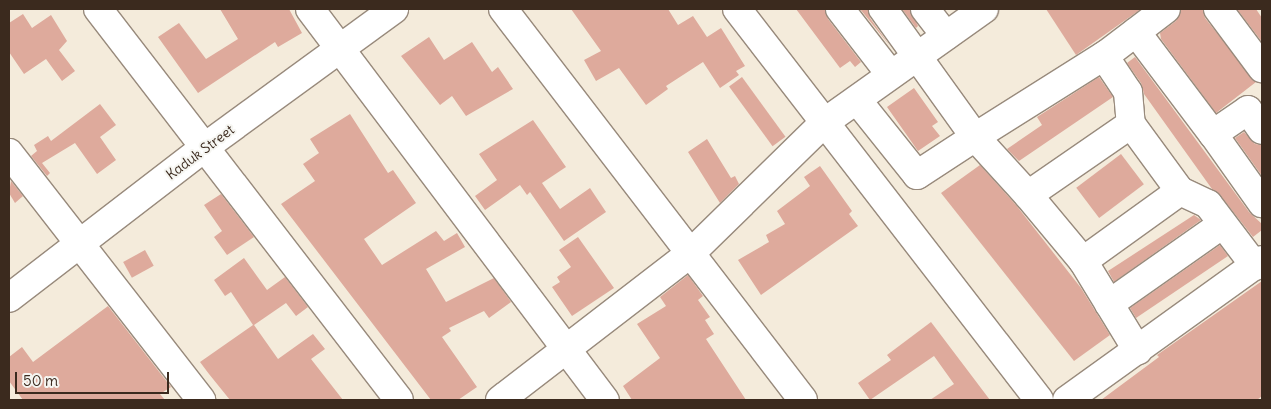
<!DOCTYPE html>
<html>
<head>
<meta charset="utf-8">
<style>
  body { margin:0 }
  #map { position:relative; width:1271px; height:409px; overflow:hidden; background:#f4ebdb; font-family:Delius,sans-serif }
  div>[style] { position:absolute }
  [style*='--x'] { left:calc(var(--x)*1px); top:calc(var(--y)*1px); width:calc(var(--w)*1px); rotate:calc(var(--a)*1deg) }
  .building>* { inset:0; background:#deaa9c; transform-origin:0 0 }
  .roads { filter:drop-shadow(1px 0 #988a7c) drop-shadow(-1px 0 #988a7c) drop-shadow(0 1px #988a7c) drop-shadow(0 -1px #988a7c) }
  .minor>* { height:28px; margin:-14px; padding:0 14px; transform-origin:14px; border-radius:14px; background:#fff }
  span { translate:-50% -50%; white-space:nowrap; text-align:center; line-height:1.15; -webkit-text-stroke:4px #f6f6f2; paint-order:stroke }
  .street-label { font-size:14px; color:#3b2a1e }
  .frame { position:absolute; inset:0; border:10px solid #3b2a1e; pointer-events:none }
  .scale { position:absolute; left:15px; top:372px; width:154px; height:22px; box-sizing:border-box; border:2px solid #3b2a1e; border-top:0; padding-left:6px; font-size:15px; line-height:18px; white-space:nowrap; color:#3b2a1e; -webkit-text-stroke:4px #f6f6f2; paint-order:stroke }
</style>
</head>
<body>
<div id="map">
  <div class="building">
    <div style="clip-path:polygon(220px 9px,289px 9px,302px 33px,278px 47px,275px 42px,198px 93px,158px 37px,179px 23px,206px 59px,238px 39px)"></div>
    <div style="clip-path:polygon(571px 9px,668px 9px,678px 25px,693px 16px,707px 37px,721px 28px,745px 66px,736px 71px,739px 75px,720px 88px,703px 62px,666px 86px,668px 89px,646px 105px,619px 68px,596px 81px,584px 60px,601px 51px)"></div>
    <div style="clip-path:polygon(796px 9px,825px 9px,828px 19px,861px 62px,855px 67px,850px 61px,840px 68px)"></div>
    <div style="clip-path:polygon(860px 9px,868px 9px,870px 18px,890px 46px)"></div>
    <div style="clip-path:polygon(902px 9px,910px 9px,918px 26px,916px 28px)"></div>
    <div style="clip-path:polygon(1046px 9px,1141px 9px,1076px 55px)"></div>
    <div style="clip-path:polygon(1181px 9px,1203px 9px,1205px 18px,1256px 82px,1216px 113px,1161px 39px,1160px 33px,1176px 21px)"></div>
    <div style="clip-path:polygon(1237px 9px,1256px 9px,1262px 18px,1262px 42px)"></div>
    <div style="clip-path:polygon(23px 14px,32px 28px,51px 15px,67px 41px,59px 50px,75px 71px,62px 81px,46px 59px,24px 74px,9px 52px,9px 23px)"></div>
    <div style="clip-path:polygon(429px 37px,444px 60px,472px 42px,492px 72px,498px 67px,513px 89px,466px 116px,452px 96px,440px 105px,401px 56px)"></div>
    <div style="clip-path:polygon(1135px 57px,1249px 212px,1262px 224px,1262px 230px,1253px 237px,1220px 195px,1212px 189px,1144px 94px,1141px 83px,1127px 63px)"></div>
    <div style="left:742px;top:77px;width:74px;height:16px;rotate:54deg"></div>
    <div style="clip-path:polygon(1099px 77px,1113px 97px,1019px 161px,1007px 149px,1042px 125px,1037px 117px)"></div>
    <div style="clip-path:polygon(914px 88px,938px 122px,932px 126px,940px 136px,918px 151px,887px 107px)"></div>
    <div style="clip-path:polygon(100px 104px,116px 125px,100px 137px,116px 160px,97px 174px,75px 143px,42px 163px,50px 173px,47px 176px,31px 156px,37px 151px,34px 145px,48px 136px,51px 141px)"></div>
    <div style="clip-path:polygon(350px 114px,388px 173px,393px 170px,416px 203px,364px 239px,382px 265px,436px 231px,444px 241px,457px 233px,465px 247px,426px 269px,446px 302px,494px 278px,511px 302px,489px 318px,484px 311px,449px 328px,451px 331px,442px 337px,477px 387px,458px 400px,431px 400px,281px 204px,315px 181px,303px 164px,319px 153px,310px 139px)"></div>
    <div style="clip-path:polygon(533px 120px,566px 167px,542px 183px,560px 209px,590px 188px,606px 212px,564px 241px,530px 192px,527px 195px,520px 185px,485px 210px,475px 196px,497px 180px,479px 154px)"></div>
    <div style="clip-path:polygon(1244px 132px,1255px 144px,1262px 145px,1262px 176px,1235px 138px)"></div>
    <div style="clip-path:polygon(707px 139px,731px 178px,735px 176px,739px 184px,720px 203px,688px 152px)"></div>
    <div style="left:1121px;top:154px;width:38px;height:56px;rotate:53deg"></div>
    <div style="clip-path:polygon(980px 165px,1016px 205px,1081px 288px,1110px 335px,1074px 361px,941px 193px)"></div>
    <div style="clip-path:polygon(820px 166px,852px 211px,849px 214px,858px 226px,761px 295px,738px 260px,769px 242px,766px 235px,785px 224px,777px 211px,810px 186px,804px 177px)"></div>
    <div style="clip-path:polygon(11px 181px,23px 196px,15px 203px,9px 193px)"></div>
    <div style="clip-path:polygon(221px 194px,254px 237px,227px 255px,214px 237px,222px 231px,204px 205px)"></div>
    <div style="clip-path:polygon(1194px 215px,1201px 220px,1114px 282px,1108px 271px)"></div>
    <div style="clip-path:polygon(578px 237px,614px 288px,572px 316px,552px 287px,560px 282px,557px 277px,571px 267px,559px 250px)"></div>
    <div style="clip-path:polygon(1220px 245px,1228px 256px,1136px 318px,1130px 308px)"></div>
    <div style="left:145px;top:250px;width:18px;height:25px;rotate:61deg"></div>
    <div style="clip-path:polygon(244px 258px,267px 290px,285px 277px,308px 307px,296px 316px,286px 303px,254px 325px,278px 359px,313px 334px,325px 349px,311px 359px,343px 400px,230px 400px,209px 374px,200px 362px,253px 325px,231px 292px,225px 296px,214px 280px)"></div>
    <div style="clip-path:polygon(688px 275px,703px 296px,698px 300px,710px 317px,705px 320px,714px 334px,706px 339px,746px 400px,632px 400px,623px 386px,660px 358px,637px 324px,666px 306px,660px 297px)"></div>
    <div style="clip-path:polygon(1262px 281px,1262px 396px,1257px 400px,1101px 400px,1159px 357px,1157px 355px)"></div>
    <div style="clip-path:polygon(108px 306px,171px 387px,160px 394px,165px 400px,23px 400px,9px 381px,9px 357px,22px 347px,33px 362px)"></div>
    <div style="clip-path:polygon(931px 322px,990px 400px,930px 400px,954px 384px,934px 356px,870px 400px,858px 383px,891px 360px,887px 355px)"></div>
  </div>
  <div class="roads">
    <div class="minor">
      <div style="--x:98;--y:9;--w:493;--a:52.4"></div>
      <div style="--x:310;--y:9;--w:490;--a:53"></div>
      <div style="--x:503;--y:9;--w:493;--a:52.5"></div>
      <div style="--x:737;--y:9;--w:494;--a:52.3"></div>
      <div style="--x:840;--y:9;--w:83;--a:52.3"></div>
      <div style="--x:925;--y:9;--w:34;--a:52"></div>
      <div style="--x:1218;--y:9;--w:74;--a:53.3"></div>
      <div style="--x:1136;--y:32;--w:128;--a:53"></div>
      <div style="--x:1213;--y:134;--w:42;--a:-34.4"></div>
      <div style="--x:1248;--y:110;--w:24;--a:55"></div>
      <div style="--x:1104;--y:56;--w:43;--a:56.3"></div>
      <div style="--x:1128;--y:92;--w:32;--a:85"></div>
      <div style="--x:857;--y:100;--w:96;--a:51.3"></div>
      <div style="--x:917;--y:175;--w:69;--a:-33.2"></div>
      <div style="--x:975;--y:137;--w:158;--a:-125.7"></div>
      <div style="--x:1213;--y:134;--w:85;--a:54.6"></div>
      <div style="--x:9;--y:153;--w:313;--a:52.1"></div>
      <div style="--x:1180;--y:191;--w:31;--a:25"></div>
      <div style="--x:1208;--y:204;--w:78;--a:52.8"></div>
      <div style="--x:1028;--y:195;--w:79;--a:-132.4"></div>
      <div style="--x:975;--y:137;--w:156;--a:-32.2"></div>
      <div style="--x:1107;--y:54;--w:74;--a:-37.3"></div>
      <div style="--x:1083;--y:261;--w:120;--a:-35.8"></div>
      <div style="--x:1180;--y:191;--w:83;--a:-126.2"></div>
      <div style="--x:1131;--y:124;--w:125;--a:145.4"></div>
      <div style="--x:1028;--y:195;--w:86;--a:50.2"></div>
      <div style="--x:1083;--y:261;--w:105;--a:58.6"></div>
      <div style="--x:9;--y:298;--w:247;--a:-37.6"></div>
      <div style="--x:205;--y:147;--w:234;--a:-36.1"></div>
      <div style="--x:1109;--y:304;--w:139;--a:-35.1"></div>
      <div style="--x:500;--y:400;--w:241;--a:-37.6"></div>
      <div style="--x:691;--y:253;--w:187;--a:-44.4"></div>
      <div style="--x:825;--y:122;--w:195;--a:-35.4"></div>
      <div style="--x:1067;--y:400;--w:240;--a:-35.7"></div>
    </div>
  </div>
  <div class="street-label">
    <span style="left:200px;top:152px;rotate:-37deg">Kaduk Street</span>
  </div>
  <div class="frame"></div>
  <div class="scale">50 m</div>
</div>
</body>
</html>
